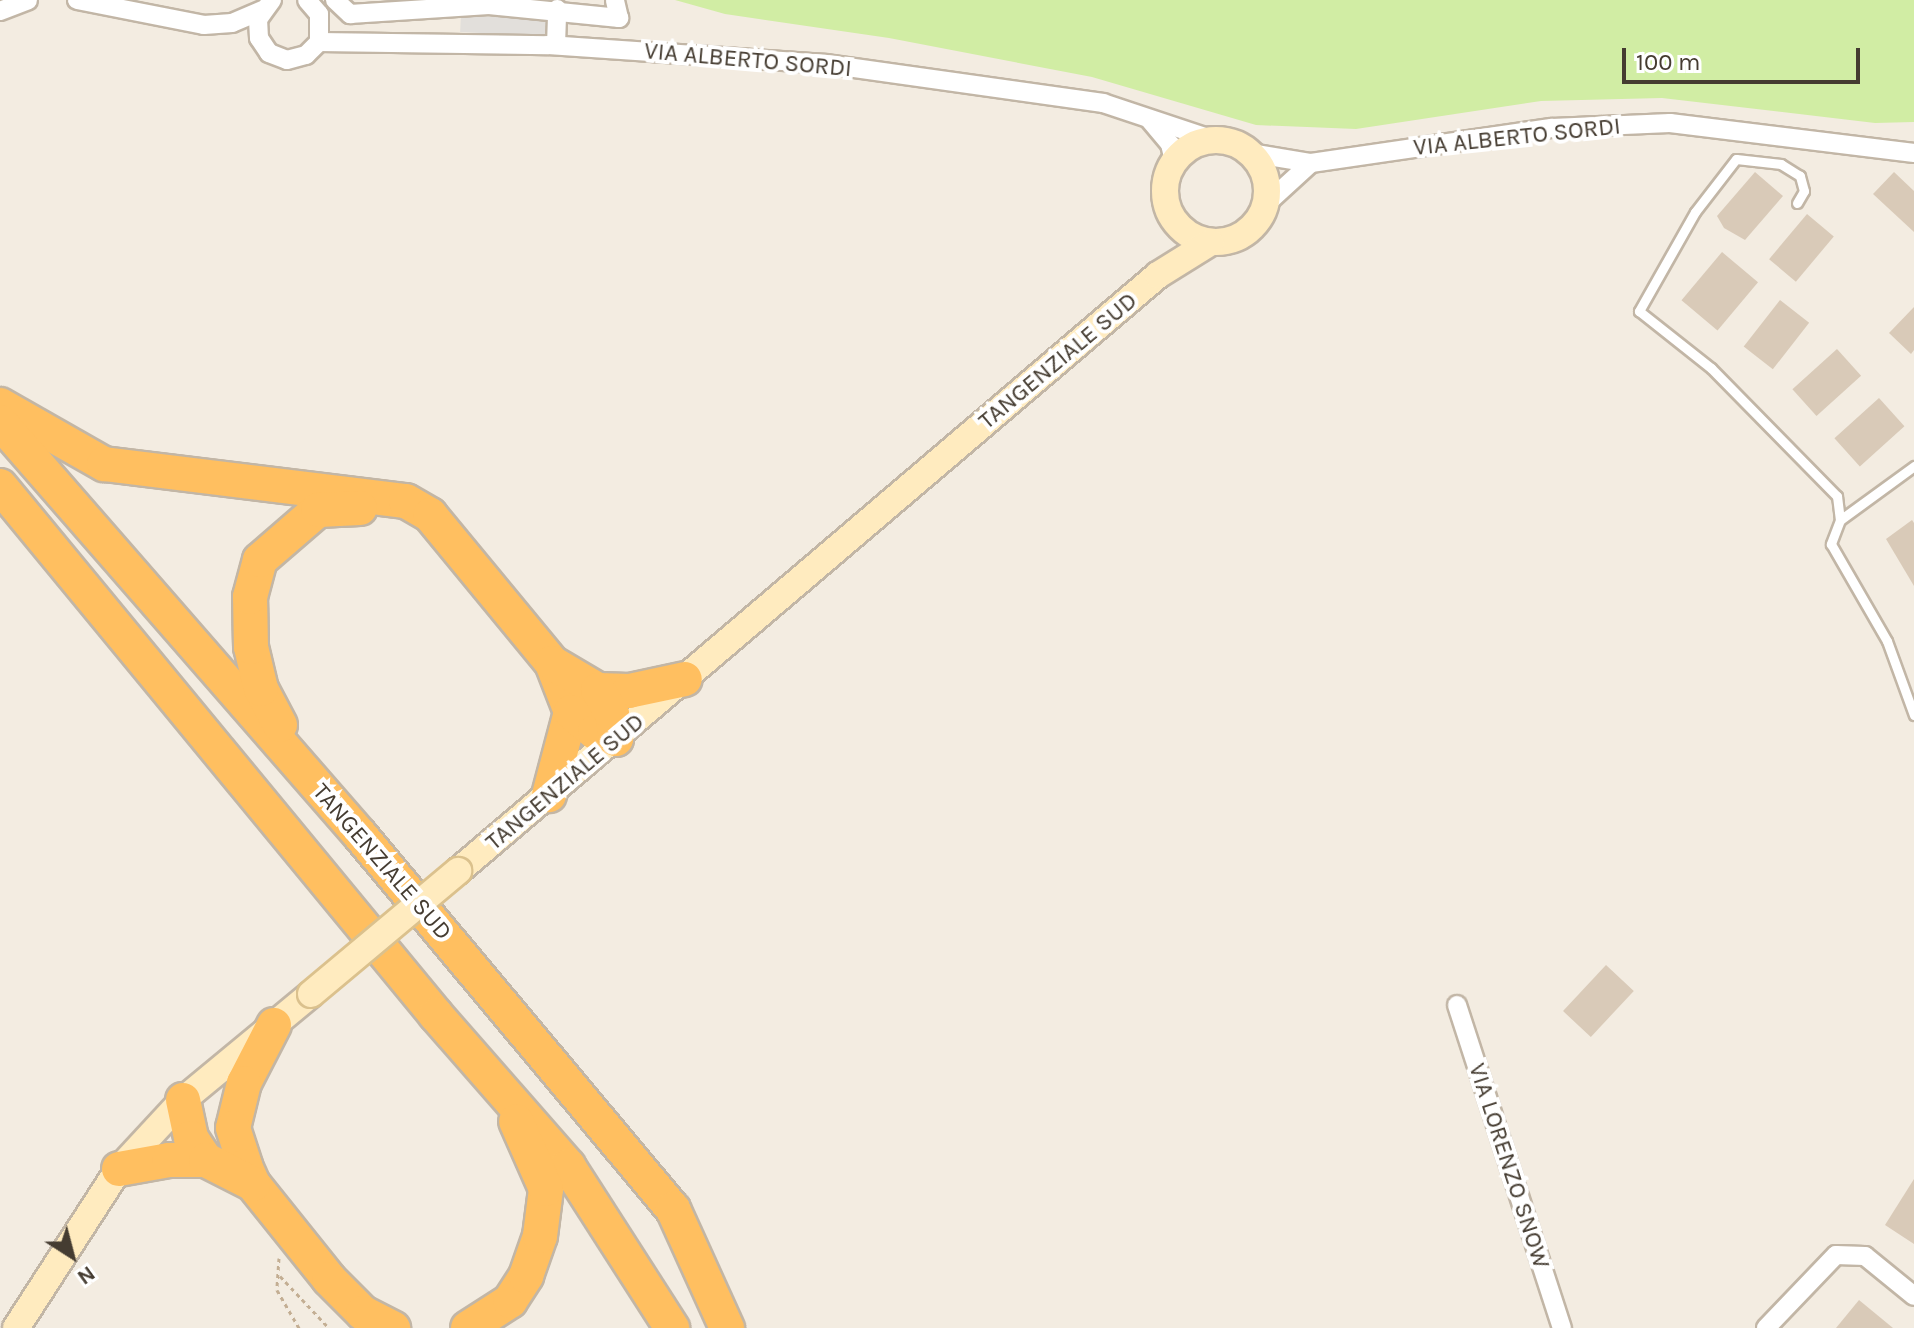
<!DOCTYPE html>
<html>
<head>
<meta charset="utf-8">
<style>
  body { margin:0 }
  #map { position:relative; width:1914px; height:1328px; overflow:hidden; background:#f3ece1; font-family:Karla,sans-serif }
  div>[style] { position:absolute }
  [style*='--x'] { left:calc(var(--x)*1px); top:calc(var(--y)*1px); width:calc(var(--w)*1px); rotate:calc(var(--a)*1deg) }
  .green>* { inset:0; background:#d1eda4 }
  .parking>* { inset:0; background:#e2dfdb; transform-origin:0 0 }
  .building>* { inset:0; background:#d9cab8; transform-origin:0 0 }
  .path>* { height:3px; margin-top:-1.5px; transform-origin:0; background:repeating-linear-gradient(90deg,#c3ae93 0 4px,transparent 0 8px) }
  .roads { filter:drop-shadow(2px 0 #c2b6a6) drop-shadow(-2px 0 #c2b6a6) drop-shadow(0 2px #c2b6a6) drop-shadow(0 -2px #c2b6a6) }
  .lane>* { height:9px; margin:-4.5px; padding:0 4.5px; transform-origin:4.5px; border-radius:4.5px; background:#fff }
  .street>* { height:18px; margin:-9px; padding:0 9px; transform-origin:9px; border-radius:9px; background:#fff }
  .secondary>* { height:26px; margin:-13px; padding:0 13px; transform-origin:13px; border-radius:13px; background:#ffebbf }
  .secondary>.ring { margin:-13px; padding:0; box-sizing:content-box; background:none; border:26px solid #ffebbf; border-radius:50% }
  .highway>* { height:34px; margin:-17px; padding:0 17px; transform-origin:17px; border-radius:17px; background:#ffbf60 }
  .bridges { filter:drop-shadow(2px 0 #dbc18d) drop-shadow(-2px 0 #dbc18d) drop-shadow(0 2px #dbc18d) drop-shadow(0 -2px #dbc18d) }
  .secondary-bridge>* { height:26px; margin:-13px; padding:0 13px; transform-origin:13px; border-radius:13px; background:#ffebbf }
  span { translate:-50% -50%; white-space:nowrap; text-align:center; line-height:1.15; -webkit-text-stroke:8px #fff; paint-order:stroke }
  .street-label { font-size:24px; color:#453c31 }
  .north { position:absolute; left:32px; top:1216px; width:80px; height:80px; -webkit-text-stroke:6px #fff; paint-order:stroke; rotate:144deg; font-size:22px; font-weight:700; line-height:32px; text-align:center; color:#453c31 }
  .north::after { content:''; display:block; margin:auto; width:28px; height:36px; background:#453c31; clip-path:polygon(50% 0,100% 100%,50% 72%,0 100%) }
  .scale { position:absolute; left:1622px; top:48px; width:238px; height:36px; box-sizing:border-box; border:4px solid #453c31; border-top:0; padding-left:10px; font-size:24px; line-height:28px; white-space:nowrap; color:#453c31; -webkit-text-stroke:6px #fff; paint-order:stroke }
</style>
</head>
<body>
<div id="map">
  <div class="green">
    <div style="clip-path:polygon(675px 0,1914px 0,1914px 122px,1875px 123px,1662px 98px,1541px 101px,1356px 129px,1256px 125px,1092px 77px,889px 38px,725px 14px)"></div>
  </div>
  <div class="parking">
    <div style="left:461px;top:15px;width:87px;height:17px;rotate:3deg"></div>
  </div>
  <div class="building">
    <div style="clip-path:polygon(1755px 172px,1783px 196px,1745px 240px,1724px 228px,1717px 216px)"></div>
    <div style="clip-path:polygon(1894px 172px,1914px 191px,1914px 232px,1873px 194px)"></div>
    <div style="left:1807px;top:214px;width:35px;height:59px;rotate:40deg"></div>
    <div style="left:1722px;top:252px;width:47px;height:63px;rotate:40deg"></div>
    <div style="left:1780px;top:300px;width:37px;height:59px;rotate:38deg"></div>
    <div style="clip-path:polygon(1914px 307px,1914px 350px,1911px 354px,1889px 333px)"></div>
    <div style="left:1837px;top:349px;width:36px;height:60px;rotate:48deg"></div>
    <div style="left:1879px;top:398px;width:38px;height:60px;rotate:48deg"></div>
    <div style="clip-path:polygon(1912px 520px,1914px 523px,1914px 586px,1886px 539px)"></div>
    <div style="left:1606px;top:965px;width:38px;height:63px;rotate:43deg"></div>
    <div style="clip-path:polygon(1914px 1179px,1914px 1244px,1885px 1225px)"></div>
    <div style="clip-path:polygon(1859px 1300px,1893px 1328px,1836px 1328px)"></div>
  </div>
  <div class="path">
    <div style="--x:279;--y:1258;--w:32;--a:94"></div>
    <div style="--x:277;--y:1290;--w:44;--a:59.9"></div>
    <div style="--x:280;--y:1276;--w:71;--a:46.7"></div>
  </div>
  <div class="roads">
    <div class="lane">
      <div style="--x:1797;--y:203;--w:14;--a:-60"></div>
      <div style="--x:1804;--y:191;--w:16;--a:-105"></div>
      <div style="--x:1800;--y:176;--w:22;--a:-148"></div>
      <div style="--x:1781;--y:164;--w:45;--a:-173.7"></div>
      <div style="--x:1736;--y:159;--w:67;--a:127.7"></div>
      <div style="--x:1695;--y:212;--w:114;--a:119.5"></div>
      <div style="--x:1639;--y:311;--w:92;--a:38.4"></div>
      <div style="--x:1711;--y:368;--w:180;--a:45.5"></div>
      <div style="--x:1837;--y:496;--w:24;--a:83"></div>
      <div style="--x:1840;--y:520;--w:26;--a:111"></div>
      <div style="--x:1831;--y:544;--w:112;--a:60"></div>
      <div style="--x:1887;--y:641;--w:79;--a:70"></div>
      <div style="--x:1840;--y:520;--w:92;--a:-36.1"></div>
    </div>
    <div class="street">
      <div style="--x:77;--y:0;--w:129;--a:11.1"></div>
      <div style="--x:204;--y:25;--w:28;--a:-4"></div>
      <div style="--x:232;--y:23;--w:33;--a:-23"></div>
      <div style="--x:272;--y:0;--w:24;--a:126"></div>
      <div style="--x:258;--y:19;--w:19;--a:87"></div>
      <div style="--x:259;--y:38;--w:18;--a:56"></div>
      <div style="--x:269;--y:53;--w:19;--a:21"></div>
      <div style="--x:287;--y:60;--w:20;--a:-15"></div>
      <div style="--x:306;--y:55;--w:18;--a:-45"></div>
      <div style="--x:319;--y:42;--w:28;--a:-90"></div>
      <div style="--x:319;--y:14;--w:18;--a:-131"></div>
      <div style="--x:335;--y:0;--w:21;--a:43"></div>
      <div style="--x:350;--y:14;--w:139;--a:-3.7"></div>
      <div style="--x:489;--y:5;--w:131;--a:5.7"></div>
      <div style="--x:619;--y:18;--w:18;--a:-103"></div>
      <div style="--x:0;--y:11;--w:30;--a:-21"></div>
      <div style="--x:319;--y:42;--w:229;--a:0.8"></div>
      <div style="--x:548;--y:45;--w:279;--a:3.9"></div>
      <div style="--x:826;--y:64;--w:280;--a:8"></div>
      <div style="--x:1103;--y:103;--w:117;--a:18.4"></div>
      <div style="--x:556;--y:45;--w:36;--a:-88"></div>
      <div style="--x:1149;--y:119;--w:33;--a:50"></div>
      <div style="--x:1170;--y:144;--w:18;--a:77"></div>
      <div style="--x:1250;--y:153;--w:62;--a:9.3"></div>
      <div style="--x:1311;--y:163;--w:244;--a:-8.3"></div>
      <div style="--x:1552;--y:128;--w:118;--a:-2.4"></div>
      <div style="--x:1670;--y:123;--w:246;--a:7"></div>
      <div style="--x:1266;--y:204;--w:61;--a:-42.3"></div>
      <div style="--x:1457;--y:1005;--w:340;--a:72"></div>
      <div style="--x:1766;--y:1328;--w:101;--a:-46.2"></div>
      <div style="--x:1836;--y:1255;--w:29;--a:2"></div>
      <div style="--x:1865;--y:1256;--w:63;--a:39.2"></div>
    </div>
    <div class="secondary">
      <div class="ring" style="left:1165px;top:140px;width:76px;height:76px"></div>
      <div style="--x:458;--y:871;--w:919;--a:-40.41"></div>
      <div style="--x:1158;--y:275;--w:62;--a:-31.9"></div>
      <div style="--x:16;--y:1328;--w:189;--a:-57.1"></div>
      <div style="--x:119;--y:1169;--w:94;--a:-47.2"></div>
      <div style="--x:183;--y:1100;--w:166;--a:-39.6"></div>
    </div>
    <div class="highway">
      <div style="--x:0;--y:405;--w:120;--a:29.6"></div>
      <div style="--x:104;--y:464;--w:304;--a:7"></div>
      <div style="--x:406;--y:501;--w:28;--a:30"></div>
      <div style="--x:430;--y:515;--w:192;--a:50.5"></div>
      <div style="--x:552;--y:663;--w:53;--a:68.8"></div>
      <div style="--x:571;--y:712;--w:86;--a:104.8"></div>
      <div style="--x:0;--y:422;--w:548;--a:48.92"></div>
      <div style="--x:360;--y:835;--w:488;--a:50.1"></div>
      <div style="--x:673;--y:1209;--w:131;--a:65.6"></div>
      <div style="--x:0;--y:486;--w:686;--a:50.5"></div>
      <div style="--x:436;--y:1015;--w:201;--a:48.8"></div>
      <div style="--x:568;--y:1166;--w:193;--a:57.3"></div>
      <div style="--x:552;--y:663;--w:53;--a:30.4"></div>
      <div style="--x:598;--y:690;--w:31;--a:2"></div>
      <div style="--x:629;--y:691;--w:57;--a:-12.1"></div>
      <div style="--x:571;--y:712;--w:31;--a:40"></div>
      <div style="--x:595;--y:732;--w:22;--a:18"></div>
      <div style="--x:616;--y:739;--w:25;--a:-99"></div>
      <div style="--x:612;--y:714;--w:28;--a:-120"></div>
      <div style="--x:280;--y:725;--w:41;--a:-117.8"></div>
      <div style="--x:261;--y:689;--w:43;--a:-103.4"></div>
      <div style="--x:251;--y:647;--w:50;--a:-91.1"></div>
      <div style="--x:250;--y:597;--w:38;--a:-75"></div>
      <div style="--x:260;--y:560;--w:77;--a:-40.8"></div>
      <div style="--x:318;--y:510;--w:42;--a:-2.7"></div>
      <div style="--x:274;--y:1025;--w:65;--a:117.3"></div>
      <div style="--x:244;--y:1083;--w:46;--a:103.7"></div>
      <div style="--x:233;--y:1128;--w:40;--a:72"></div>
      <div style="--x:245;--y:1166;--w:20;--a:66"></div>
      <div style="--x:253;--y:1184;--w:122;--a:51.3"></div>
      <div style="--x:329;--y:1279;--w:48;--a:45"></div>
      <div style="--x:363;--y:1313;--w:34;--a:27"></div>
      <div style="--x:183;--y:1100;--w:39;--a:78"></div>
      <div style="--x:191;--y:1138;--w:27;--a:56"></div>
      <div style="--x:119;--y:1169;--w:51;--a:-10.2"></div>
      <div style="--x:169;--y:1160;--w:37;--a:0"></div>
      <div style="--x:206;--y:1160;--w:53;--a:27.1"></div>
      <div style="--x:468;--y:1328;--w:50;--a:-32.7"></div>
      <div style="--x:510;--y:1301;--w:30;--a:-57"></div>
      <div style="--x:526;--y:1276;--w:42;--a:-70.7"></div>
      <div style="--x:540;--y:1236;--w:47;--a:-82.7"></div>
      <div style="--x:546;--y:1189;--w:74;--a:-113.8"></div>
    </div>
  </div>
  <div class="bridges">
    <div class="secondary-bridge">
      <div style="--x:311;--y:994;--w:192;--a:-39.9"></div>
    </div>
  </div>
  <div class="street-label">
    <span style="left:748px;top:60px;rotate:5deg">VIA ALBERTO SORDI</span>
    <span style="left:1517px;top:137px;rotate:-6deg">VIA ALBERTO SORDI</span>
    <span style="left:1058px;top:361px;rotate:-40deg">TANGENZIALE SUD</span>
    <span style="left:565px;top:782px;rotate:-40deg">TANGENZIALE SUD</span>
    <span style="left:382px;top:862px;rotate:49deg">TANGENZIALE SUD</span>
    <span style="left:1509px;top:1166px;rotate:72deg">VIA LORENZO SNOW</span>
  </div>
  <div class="north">N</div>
  <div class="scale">100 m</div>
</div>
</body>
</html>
